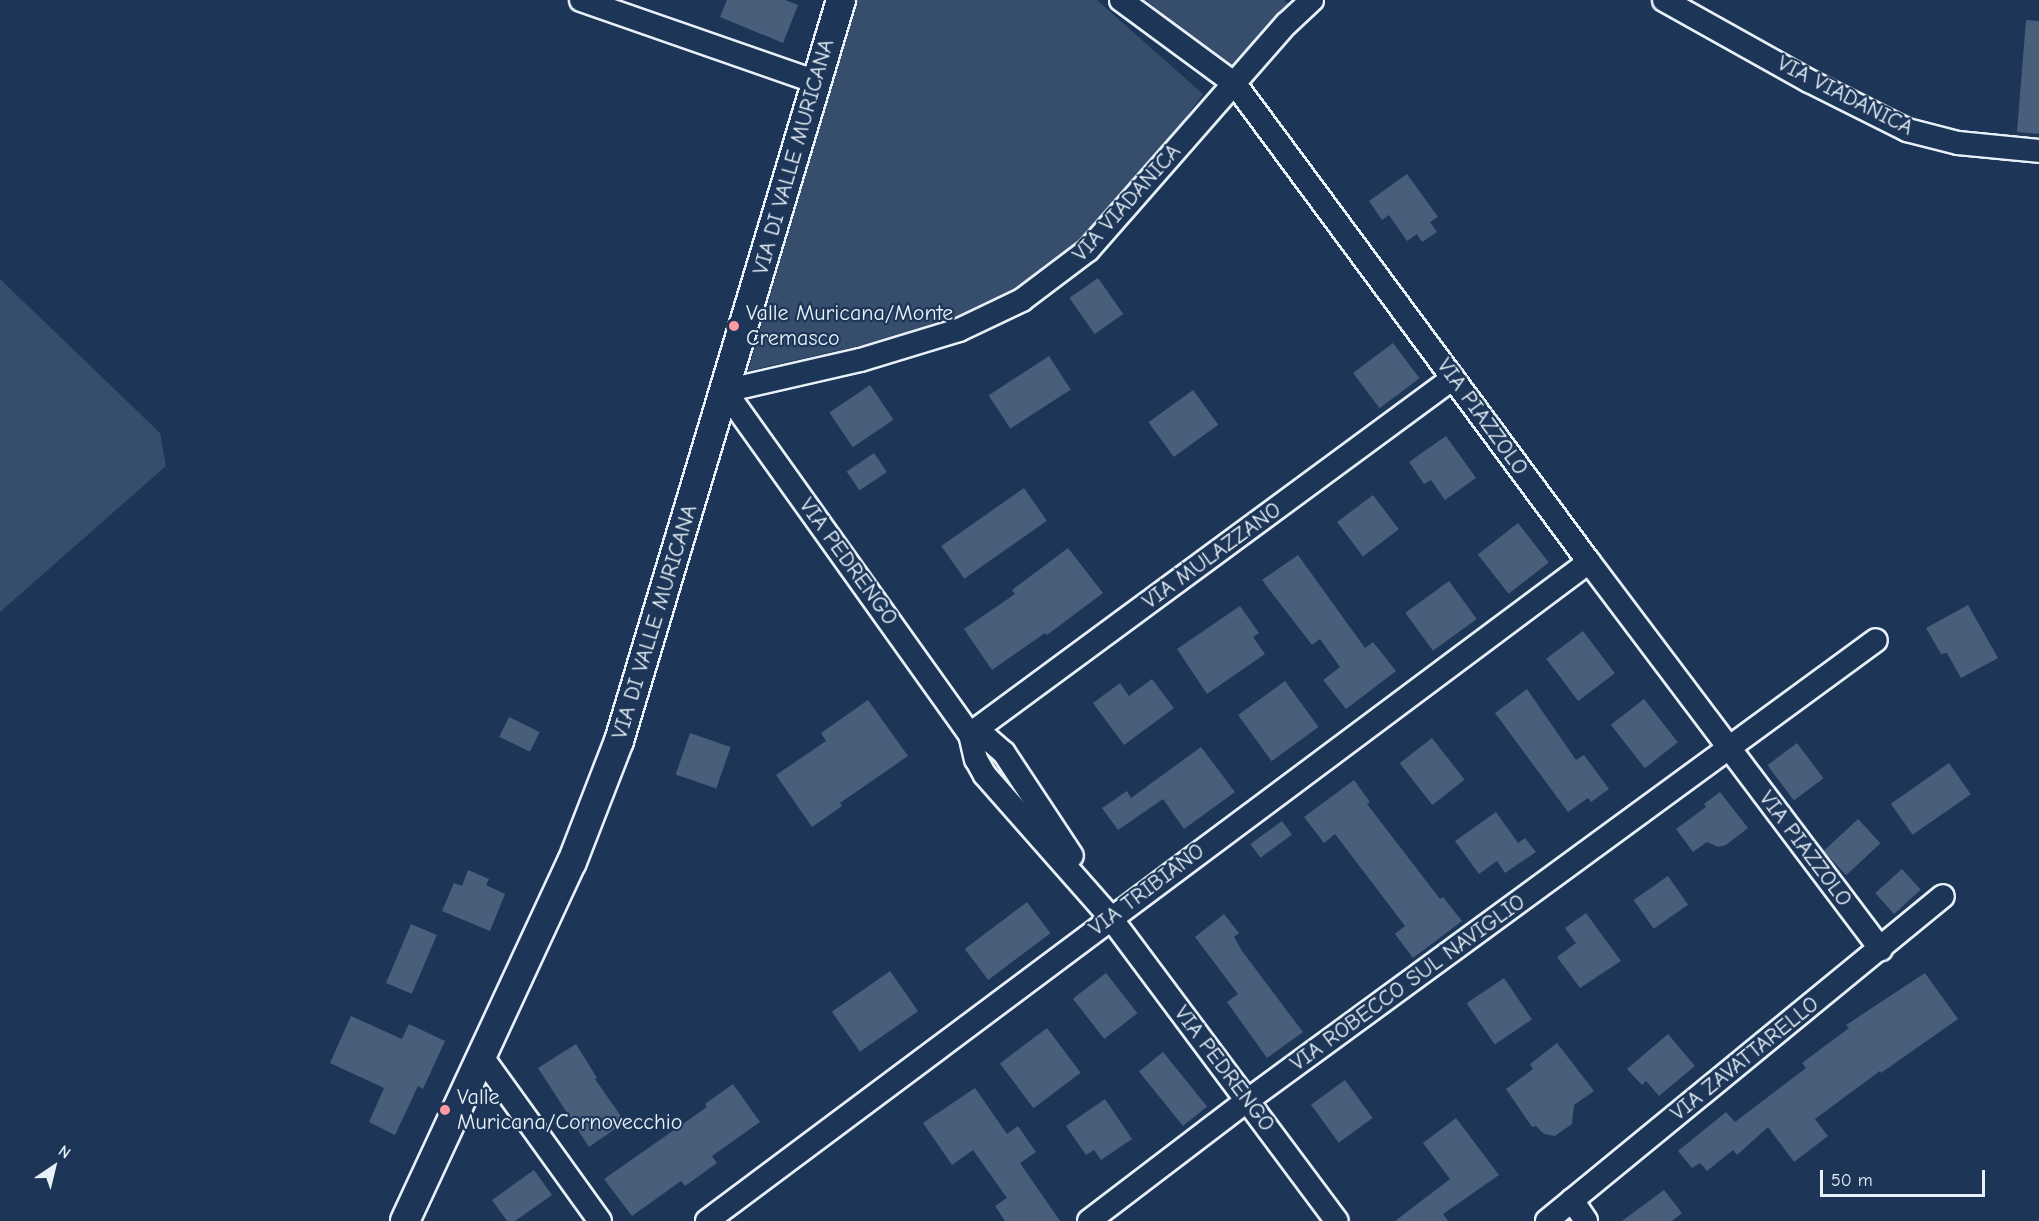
<!DOCTYPE html>
<html>
<head>
<meta charset="utf-8">
<style>
  body { margin:0 }
  #map { position:relative; width:2039px; height:1221px; overflow:hidden; background:#1d3557; font-family:"Comic Neue",sans-serif }
  div>[style] { position:absolute }
  [style*='--x'] { left:calc(var(--x)*1px); top:calc(var(--y)*1px); width:calc(var(--w)*1px); rotate:calc(var(--a)*1deg) }
  .green>* { inset:0; background:#374d6c }
  .building>* { inset:0; background:#495e7a; transform-origin:0 0 }
  .roads { filter:drop-shadow(2px 0 #e8f1f8) drop-shadow(-2px 0 #e8f1f8) drop-shadow(0 2px #e8f1f8) drop-shadow(0 -2px #e8f1f8) }
  .minor>* { height:22px; margin:-11px; padding:0 11px; transform-origin:11px; border-radius:11px; background:#1d3557 }
  .tertiary>* { height:28px; margin:-14px; padding:0 14px; transform-origin:14px; border-radius:14px; background:#1d3557 }
  .dots>* { width:16px; height:16px; translate:-50% -50%; box-sizing:border-box; border:3px solid #1d3557; border-radius:50% }
  span { translate:-50% -50%; white-space:nowrap; text-align:center; line-height:1.15; -webkit-text-stroke:4.5px #1d3557; paint-order:stroke }
  .street-label { font-size:22px; color:#e8f1f8 }
  .poi-label { font-size:22px; color:#e8f1f8 }
  .left { translate:0 -50%; text-align:left }
  .north { position:absolute; left:24px; top:1137px; width:60px; height:60px; -webkit-text-stroke:4px #1d3557; paint-order:stroke; rotate:35deg; font-size:16px; font-weight:700; line-height:24px; text-align:center; color:#e8f1f8 }
  .north::after { content:''; display:block; margin:auto; width:21px; height:27px; background:#e8f1f8; clip-path:polygon(50% 0,100% 100%,50% 72%,0 100%) }
  .scale { position:absolute; left:1820px; top:1170px; width:165px; height:27px; box-sizing:border-box; border:3px solid #e8f1f8; border-top:0; padding-left:8px; font-size:18px; line-height:21px; white-space:nowrap; color:#e8f1f8; -webkit-text-stroke:4px #1d3557; paint-order:stroke }
</style>
</head>
<body>
<div id="map">
  <div class="green">
    <div style="clip-path:polygon(857px 0,1097px 0,1203px 94px,1166px 145px,1088px 233px,1046px 268px,1002px 296px,963px 314px,898px 337px,748px 371px)"></div>
    <div style="clip-path:polygon(1146px 0,1284px 0,1292px 7px,1230px 74px)"></div>
    <div style="clip-path:polygon(0 279px,160px 433px,166px 466px,0 612px)"></div>
  </div>
  <div class="building">
    <div style="clip-path:polygon(727px 0,785px 0,798px 5px,783px 43px,720px 17px)"></div>
    <div style="clip-path:polygon(2026px 20px,2039px 21px,2039px 134px,2017px 132px)"></div>
    <div style="clip-path:polygon(1407px 174px,1438px 217px,1430px 222px,1437px 232px,1422px 242px,1417px 234px,1407px 241px,1389px 215px,1382px 220px,1369px 201px)"></div>
    <div style="left:1098px;top:278px;width:44px;height:35px;rotate:55deg"></div>
    <div style="left:1393px;top:343px;width:44px;height:50px;rotate:53deg"></div>
    <div style="left:1049px;top:356px;width:40px;height:72px;rotate:57deg"></div>
    <div style="left:870px;top:385px;width:42px;height:49px;rotate:56deg"></div>
    <div style="left:1193px;top:390px;width:43px;height:55px;rotate:54deg"></div>
    <div style="clip-path:polygon(1446px 436px,1476px 478px,1445px 500px,1431px 480px,1424px 484px,1409px 462px)"></div>
    <div style="left:874px;top:453px;width:23px;height:33px;rotate:56deg"></div>
    <div style="left:1024px;top:488px;width:40px;height:101px;rotate:55deg"></div>
    <div style="left:1373px;top:495px;width:43px;height:45px;rotate:53deg"></div>
    <div style="left:1518px;top:523px;width:50px;height:51px;rotate:52deg"></div>
    <div style="clip-path:polygon(1068px 548px,1103px 593px,1047px 635px,1045px 633px,992px 670px,964px 629px,1015px 594px,1012px 590px)"></div>
    <div style="clip-path:polygon(1298px 555px,1365px 648px,1373px 642px,1396px 671px,1346px 709px,1323px 680px,1340px 667px,1320px 639px,1312px 645px,1262px 580px)"></div>
    <div style="left:1449px;top:581px;width:47px;height:54px;rotate:54deg"></div>
    <div style="clip-path:polygon(1968px 605px,1998px 658px,1961px 678px,1947px 653px,1941px 654px,1926px 628px)"></div>
    <div style="clip-path:polygon(1240px 606px,1259px 633px,1253px 637px,1265px 654px,1207px 694px,1177px 649px)"></div>
    <div style="left:1583px;top:631px;width:53px;height:46px;rotate:53deg"></div>
    <div style="clip-path:polygon(1152px 679px,1174px 708px,1124px 745px,1093px 703px,1120px 683px,1129px 696px)"></div>
    <div style="left:1285px;top:681px;width:57px;height:58px;rotate:54deg"></div>
    <div style="clip-path:polygon(1527px 689px,1576px 760px,1584px 755px,1609px 789px,1591px 802px,1588px 798px,1568px 812px,1495px 713px)"></div>
    <div style="left:1644px;top:699px;width:55px;height:42px;rotate:52deg"></div>
    <div style="clip-path:polygon(868px 700px,908px 756px,840px 803px,842px 806px,812px 827px,776px 775px,826px 741px,821px 733px)"></div>
    <div style="left:509px;top:717px;width:34px;height:22px;rotate:26deg"></div>
    <div style="left:690px;top:733px;width:43px;height:44px;rotate:19deg"></div>
    <div style="left:1432px;top:738px;width:53px;height:41px;rotate:52deg"></div>
    <div style="left:1797px;top:743px;width:44px;height:37px;rotate:53deg"></div>
    <div style="clip-path:polygon(1201px 747px,1235px 792px,1184px 829px,1163px 799px,1118px 830px,1102px 808px,1127px 791px,1131px 798px)"></div>
    <div style="left:1949px;top:763px;width:38px;height:71px;rotate:55deg"></div>
    <div style="clip-path:polygon(1354px 780px,1370px 802px,1367px 804px,1440px 899px,1443px 897px,1462px 921px,1413px 958px,1395px 934px,1405px 926px,1335px 834px,1324px 843px,1304px 817px)"></div>
    <div style="clip-path:polygon(1720px 792px,1748px 828px,1726px 845px,1718px 847px,1707px 842px,1693px 852px,1676px 829px,1706px 807px,1704px 804px)"></div>
    <div style="clip-path:polygon(1496px 812px,1518px 843px,1525px 838px,1536px 852px,1505px 873px,1497px 861px,1479px 874px,1455px 841px)"></div>
    <div style="left:1858px;top:819px;width:33px;height:47px;rotate:47deg"></div>
    <div style="left:1282px;top:821px;width:17px;height:39px;rotate:54deg"></div>
    <div style="left:1902px;top:869px;width:28px;height:36px;rotate:48deg"></div>
    <div style="clip-path:polygon(468px 870px,489px 879px,486px 885px,505px 894px,490px 931px,442px 911px,454px 883px,462px 886px)"></div>
    <div style="left:1668px;top:876px;width:35px;height:42px;rotate:55deg"></div>
    <div style="left:1027px;top:902px;width:39px;height:78px;rotate:53deg"></div>
    <div style="clip-path:polygon(1586px 913px,1621px 961px,1580px 988px,1557px 957px,1576px 943px,1565px 928px)"></div>
    <div style="clip-path:polygon(1224px 914px,1239px 933px,1234px 937px,1242px 951px,1303px 1032px,1267px 1058px,1227px 1002px,1238px 994px,1195px 937px)"></div>
    <div style="left:411px;top:924px;width:28px;height:64px;rotate:23deg"></div>
    <div style="left:890px;top:971px;width:49px;height:71px;rotate:55deg"></div>
    <div style="left:1106px;top:973px;width:51px;height:42px;rotate:52deg"></div>
    <div style="clip-path:polygon(1925px 973px,1958px 1019px,1881px 1073px,1880px 1071px,1815px 1119px,1828px 1136px,1794px 1162px,1768px 1127px,1737px 1155px,1733px 1150px,1707px 1171px,1700px 1163px,1692px 1168px,1678px 1151px,1726px 1112px,1735px 1122px,1806px 1068px,1802px 1063px,1849px 1028px,1846px 1025px)"></div>
    <div style="left:1504px;top:978px;width:50px;height:45px;rotate:56deg"></div>
    <div style="clip-path:polygon(351px 1016px,402px 1039px,409px 1024px,445px 1041px,423px 1089px,418px 1086px,395px 1135px,369px 1122px,384px 1088px,330px 1063px)"></div>
    <div style="left:1047px;top:1028px;width:56px;height:59px;rotate:53deg"></div>
    <div style="clip-path:polygon(1668px 1034px,1695px 1066px,1659px 1096px,1646px 1081px,1642px 1085px,1627px 1069px)"></div>
    <div style="clip-path:polygon(1557px 1043px,1594px 1091px,1574px 1105px,1572px 1124px,1555px 1136px,1544px 1134px,1536px 1126px,1532px 1127px,1506px 1089px,1533px 1069px,1530px 1064px)"></div>
    <div style="clip-path:polygon(576px 1044px,597px 1078px,595px 1079px,625px 1122px,589px 1147px,538px 1068px)"></div>
    <div style="left:1163px;top:1052px;width:70px;height:31px;rotate:51deg"></div>
    <div style="left:1345px;top:1080px;width:47px;height:42px;rotate:54deg"></div>
    <div style="clip-path:polygon(733px 1084px,760px 1122px,712px 1156px,717px 1163px,685px 1186px,681px 1181px,632px 1216px,604px 1179px,707px 1107px,705px 1104px)"></div>
    <div style="clip-path:polygon(975px 1088px,1007px 1134px,1018px 1126px,1036px 1152px,1020px 1163px,1060px 1221px,1005px 1221px,995px 1206px,1007px 1198px,973px 1150px,952px 1165px,923px 1123px)"></div>
    <div style="clip-path:polygon(1105px 1099px,1132px 1139px,1101px 1160px,1094px 1150px,1086px 1155px,1066px 1126px)"></div>
    <div style="clip-path:polygon(1456px 1118px,1499px 1175px,1443px 1214px,1448px 1221px,1395px 1221px,1450px 1179px,1423px 1143px)"></div>
    <div style="clip-path:polygon(534px 1170px,552px 1195px,515px 1221px,507px 1221px,492px 1200px)"></div>
    <div style="clip-path:polygon(1664px 1190px,1682px 1213px,1672px 1221px,1622px 1221px)"></div>
  </div>
  <div class="roads">
    <div class="minor">
      <div style="--x:581;--y:0;--w:249;--a:19.2"></div>
      <div style="--x:1121;--y:0;--w:142;--a:36.4"></div>
      <div style="--x:1235;--y:84;--w:595;--a:53.48"></div>
      <div style="--x:1589;--y:562;--w:485;--a:53"></div>
      <div style="--x:1312;--y:0;--w:35;--a:137"></div>
      <div style="--x:1286;--y:24;--w:300;--a:131.2"></div>
      <div style="--x:1088;--y:250;--w:83;--a:142.9"></div>
      <div style="--x:1022;--y:300;--w:70;--a:154.5"></div>
      <div style="--x:959;--y:330;--w:103;--a:163.1"></div>
      <div style="--x:860;--y:360;--w:139;--a:167.1"></div>
      <div style="--x:725;--y:391;--w:422;--a:54.5"></div>
      <div style="--x:970;--y:734;--w:26;--a:77"></div>
      <div style="--x:976;--y:759;--w:18;--a:61"></div>
      <div style="--x:985;--y:775;--w:189;--a:48.6"></div>
      <div style="--x:1110;--y:917;--w:379;--a:53.3"></div>
      <div style="--x:1664;--y:0;--w:166;--a:29.2"></div>
      <div style="--x:1809;--y:81;--w:110;--a:26.6"></div>
      <div style="--x:1907;--y:130;--w:53;--a:14.3"></div>
      <div style="--x:1958;--y:143;--w:81;--a:5.6"></div>
      <div style="--x:970;--y:734;--w:600;--a:-36.39"></div>
      <div style="--x:970;--y:734;--w:19;--a:16"></div>
      <div style="--x:988;--y:739;--w:21;--a:41"></div>
      <div style="--x:1004;--y:753;--w:123;--a:56.6"></div>
      <div style="--x:482;--y:1057;--w:202;--a:54.3"></div>
      <div style="--x:1572;--y:1200;--w:25;--a:56"></div>
      <div style="--x:707;--y:1221;--w:1101;--a:-36.77"></div>
      <div style="--x:1089;--y:1221;--w:200;--a:-37.3"></div>
      <div style="--x:1248;--y:1100;--w:778;--a:-36.22"></div>
      <div style="--x:1547;--y:1221;--w:512;--a:-39.38"></div>
    </div>
    <div class="tertiary">
      <div style="--x:405;--y:1221;--w:396;--a:-65.1"></div>
      <div style="--x:572;--y:862;--w:130;--a:-68.8"></div>
      <div style="--x:619;--y:741;--w:774;--a:-73.32"></div>
    </div>
  </div>
  <div class="dots">
    <div style="left:734px;top:326px;background:#ff9aa2"></div>
    <div style="left:445px;top:1110px;background:#ff9aa2"></div>
  </div>
  <div class="street-label">
    <span style="left:1845px;top:96px;rotate:27deg">VIA VIADANICA</span>
    <span style="left:794px;top:157px;rotate:-74deg">VIA DI VALLE MURICANA</span>
    <span style="left:1127px;top:203px;rotate:-48deg">VIA VIADANICA</span>
    <span style="left:1482px;top:417px;rotate:54deg">VIA PIAZZOLO</span>
    <span style="left:1212px;top:556px;rotate:-36deg">VIA MULAZZANO</span>
    <span style="left:848px;top:562px;rotate:54deg">VIA PEDRENGO</span>
    <span style="left:655px;top:622px;rotate:-73deg">VIA DI VALLE MURICANA</span>
    <span style="left:1805px;top:849px;rotate:53deg">VIA PIAZZOLO</span>
    <span style="left:1147px;top:890px;rotate:-37deg">VIA TRIBIANO</span>
    <span style="left:1408px;top:983px;rotate:-36deg">VIA ROBECCO SUL NAVIGLIO</span>
    <span style="left:1745px;top:1059px;rotate:-39deg">VIA ZAVATTARELLO</span>
    <span style="left:1224px;top:1069px;rotate:53deg">VIA PEDRENGO</span>
  </div>
  <div class="poi-label">
    <span class="left" style="left:746px;top:326px">Valle Muricana/Monte<br>Cremasco</span>
    <span class="left" style="left:457px;top:1110px">Valle<br>Muricana/Cornovecchio</span>
  </div>
  <div class="north">N</div>
  <div class="scale">50 m</div>
</div>
</body>
</html>
